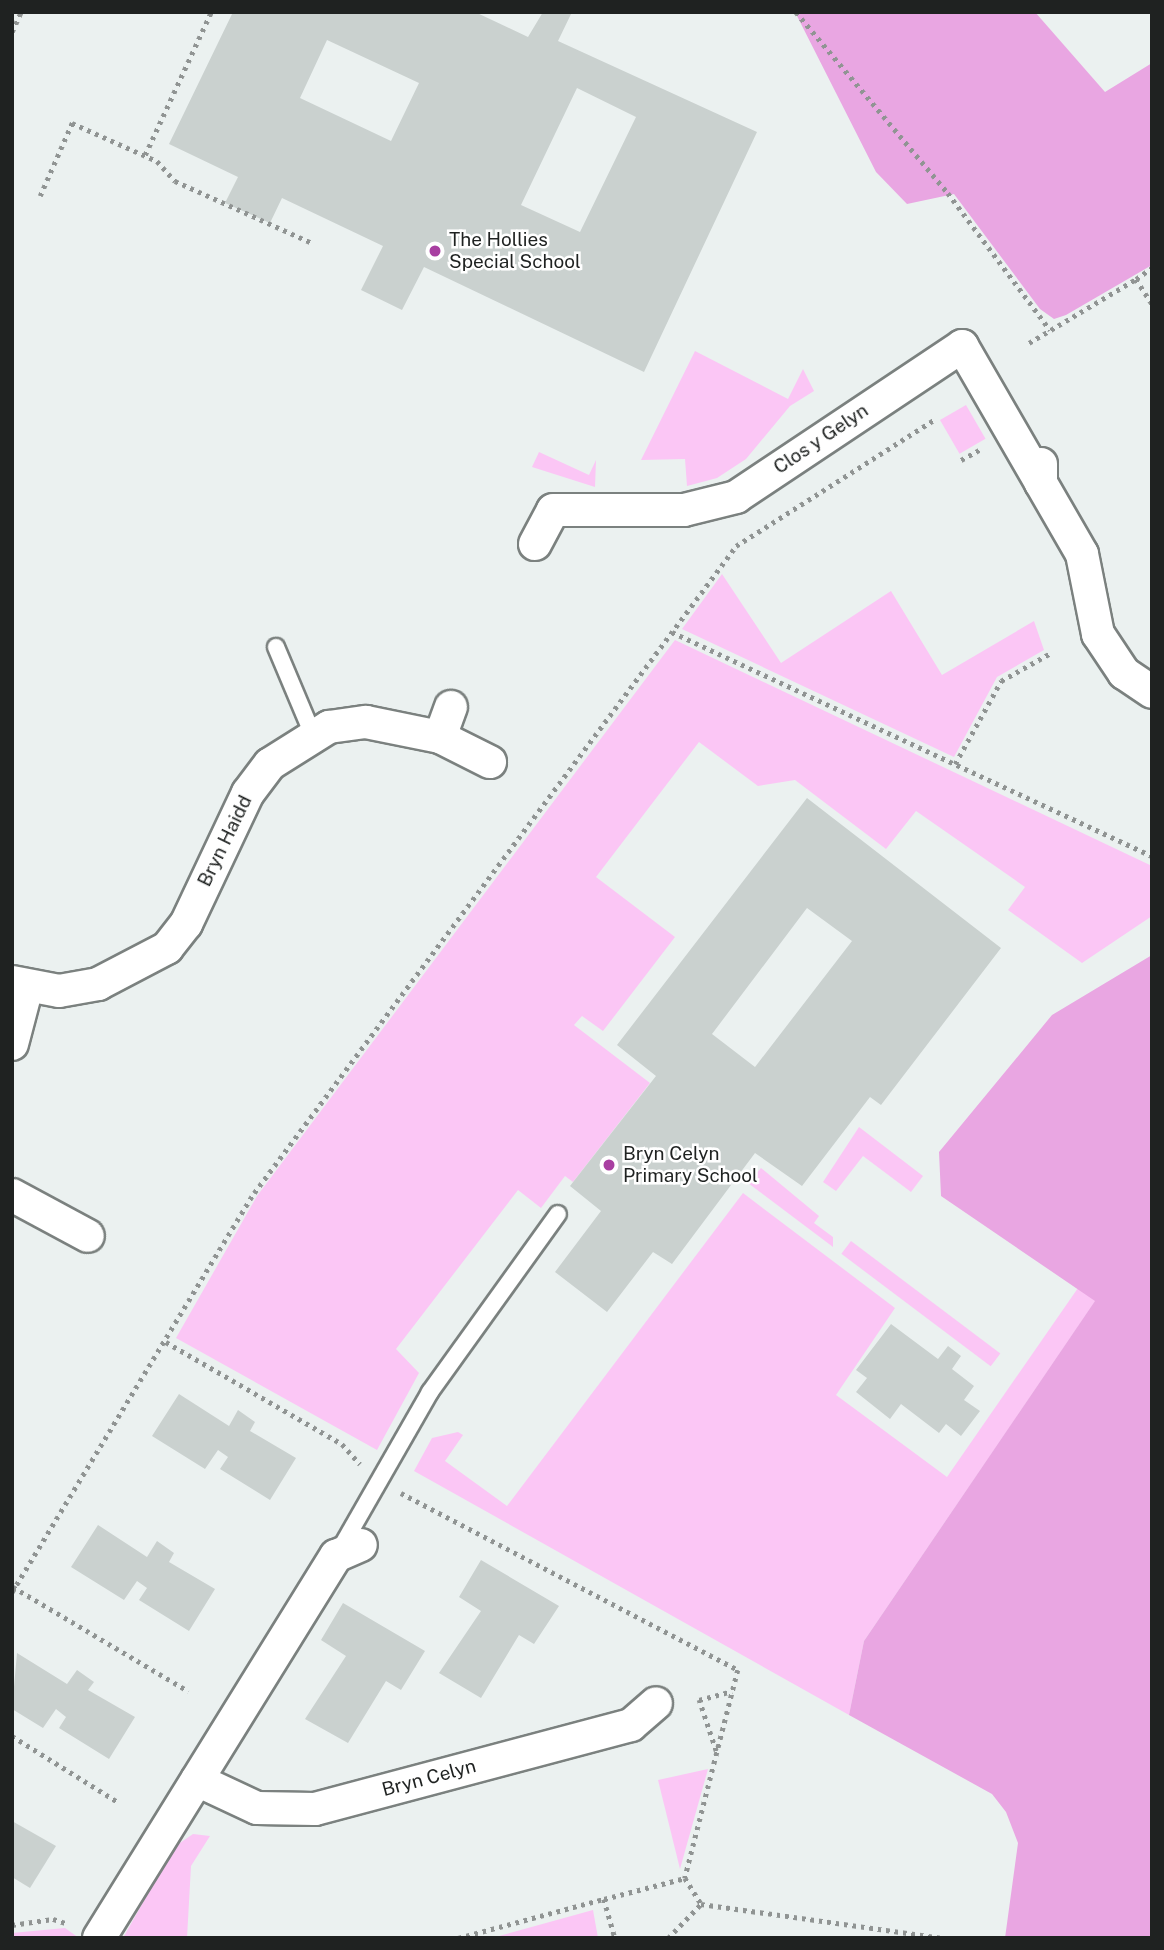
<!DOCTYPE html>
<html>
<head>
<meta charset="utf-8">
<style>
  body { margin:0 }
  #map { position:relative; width:1164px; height:1950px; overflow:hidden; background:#ebf1f0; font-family:"Public Sans",sans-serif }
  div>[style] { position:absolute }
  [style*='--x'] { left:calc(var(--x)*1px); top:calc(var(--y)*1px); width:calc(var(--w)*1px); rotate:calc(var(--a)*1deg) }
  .green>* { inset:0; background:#fbc6f5; transform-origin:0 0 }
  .forest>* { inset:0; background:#e9a6e2 }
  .building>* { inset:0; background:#cad1cf }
  .path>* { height:4.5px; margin-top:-2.25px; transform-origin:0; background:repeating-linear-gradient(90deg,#909493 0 3.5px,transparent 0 8.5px) }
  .roads { filter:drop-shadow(2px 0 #7b817f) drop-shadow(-2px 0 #7b817f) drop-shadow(0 2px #7b817f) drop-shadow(0 -2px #7b817f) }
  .service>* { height:16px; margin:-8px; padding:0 8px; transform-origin:8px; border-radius:8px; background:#fff }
  .minor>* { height:32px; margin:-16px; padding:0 16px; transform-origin:16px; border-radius:16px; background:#fff }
  .dots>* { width:19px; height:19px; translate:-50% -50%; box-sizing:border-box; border:4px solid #fff; border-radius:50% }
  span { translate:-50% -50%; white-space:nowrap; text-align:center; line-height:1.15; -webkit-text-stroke:5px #fff; paint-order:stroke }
  .poi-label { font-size:19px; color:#1f2221 }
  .left { translate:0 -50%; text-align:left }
  .street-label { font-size:19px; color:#1f2221 }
  .frame { position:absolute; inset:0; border:14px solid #1f2221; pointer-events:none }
</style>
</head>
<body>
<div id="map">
  <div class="green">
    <div style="clip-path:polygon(695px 351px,788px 399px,803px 369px,814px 391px,790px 406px,746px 459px,717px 478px,687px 486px,685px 459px,641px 460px)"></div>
    <div style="left:966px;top:405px;width:39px;height:30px;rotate:60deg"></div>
    <div style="clip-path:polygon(539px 452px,589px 475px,596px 460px,595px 487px,532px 467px)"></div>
    <div style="clip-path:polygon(722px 574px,781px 663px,891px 591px,942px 675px,1034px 621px,1044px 650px,997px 677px,954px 757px,682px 629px)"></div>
    <div style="clip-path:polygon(675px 640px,1152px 866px,1152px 916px,1082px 963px,1008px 910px,1025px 887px,916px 811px,886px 849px,795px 780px,758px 786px,699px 742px,596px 877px,675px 937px,603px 1031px,582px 1016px,574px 1025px,650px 1083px,573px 1182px,565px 1176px,541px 1208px,518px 1190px,396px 1349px,419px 1373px,377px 1450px,176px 1338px,257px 1196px)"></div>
    <div style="clip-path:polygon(859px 1127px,923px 1176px,911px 1192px,863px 1156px,836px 1191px,823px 1182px)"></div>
    <div style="clip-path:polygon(761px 1168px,819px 1216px,814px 1223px,833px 1237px,833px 1247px,748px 1183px)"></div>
    <div style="clip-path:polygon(743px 1193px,895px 1308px,836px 1395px,947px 1477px,1078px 1288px,1096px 1300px,864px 1641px,849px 1715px,414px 1471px,432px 1438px,458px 1432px,463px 1435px,445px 1461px,507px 1506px)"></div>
    <div style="left:851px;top:1241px;width:187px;height:16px;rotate:37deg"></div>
    <div style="clip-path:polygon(708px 1769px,680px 1869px,658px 1780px)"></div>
    <div style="clip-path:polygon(193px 1834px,210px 1836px,191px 1866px,187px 1938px,123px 1938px,174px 1847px)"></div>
    <div style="clip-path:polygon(593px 1910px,598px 1938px,492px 1938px)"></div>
    <div style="clip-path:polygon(65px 1928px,79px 1938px,12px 1938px,12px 1933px)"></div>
  </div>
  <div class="forest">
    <div style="clip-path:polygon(795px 12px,1035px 12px,1105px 92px,1152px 63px,1152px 265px,1066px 315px,1054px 319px,1040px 309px,954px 194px,907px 204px,876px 172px)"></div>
    <div style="clip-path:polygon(1152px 955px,1152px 1938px,1005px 1938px,1018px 1843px,1006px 1812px,992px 1794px,849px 1715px,864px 1641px,1095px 1301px,941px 1196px,939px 1152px,1052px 1015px)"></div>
  </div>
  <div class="building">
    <div style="clip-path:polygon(evenodd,233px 12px,475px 12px,528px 37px,543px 12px,572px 12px,558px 41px,757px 132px,644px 372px,424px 267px,402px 310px,361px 290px,383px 246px,282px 198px,270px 223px,225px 203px,238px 177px,169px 144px,233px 12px,327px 40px,419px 83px,391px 141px,300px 98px,327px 40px,233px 12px,577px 88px,636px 117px,580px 232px,521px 205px,577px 88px)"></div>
    <div style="clip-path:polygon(evenodd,807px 798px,1001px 948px,881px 1105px,870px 1097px,802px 1186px,755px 1153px,672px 1264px,653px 1252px,607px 1312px,555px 1272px,601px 1211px,570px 1186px,656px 1076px,617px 1045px,807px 798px,807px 908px,852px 941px,755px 1067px,712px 1034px,807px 908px)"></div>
    <div style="clip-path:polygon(891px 1324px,938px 1359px,948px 1346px,961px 1356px,952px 1369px,974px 1386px,964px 1400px,980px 1411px,961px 1436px,946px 1424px,939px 1433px,901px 1404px,890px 1419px,856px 1392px,867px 1378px,856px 1370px)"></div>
    <div style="clip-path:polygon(179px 1394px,229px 1426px,238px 1410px,255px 1422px,250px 1431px,296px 1458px,270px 1500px,220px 1469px,228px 1457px,218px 1450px,205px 1469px,152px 1436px)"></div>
    <div style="clip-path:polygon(98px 1525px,147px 1557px,157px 1541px,174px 1553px,169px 1562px,215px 1589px,189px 1631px,139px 1600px,147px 1588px,137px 1581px,124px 1600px,71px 1567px)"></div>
    <div style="clip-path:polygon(481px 1560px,559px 1606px,534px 1644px,519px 1635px,481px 1698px,439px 1673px,481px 1611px,459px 1597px)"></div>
    <div style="clip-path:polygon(343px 1603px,425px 1651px,401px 1690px,386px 1681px,348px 1743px,305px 1719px,346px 1656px,321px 1640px)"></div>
    <div style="clip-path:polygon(17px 1653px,67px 1684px,77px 1670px,94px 1682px,88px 1690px,135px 1717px,109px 1759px,59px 1728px,66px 1717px,56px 1709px,43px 1728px,12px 1709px)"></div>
    <div style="clip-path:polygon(12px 1821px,56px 1846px,30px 1888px,12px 1877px)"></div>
  </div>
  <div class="path">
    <div style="--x:796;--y:12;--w:236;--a:50"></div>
    <div style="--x:948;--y:193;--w:171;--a:53.3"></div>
    <div style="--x:12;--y:32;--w:22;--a:-66"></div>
    <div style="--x:145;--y:155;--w:157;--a:-65.2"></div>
    <div style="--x:40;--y:196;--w:80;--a:-66.3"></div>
    <div style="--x:72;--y:123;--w:93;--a:24.1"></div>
    <div style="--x:157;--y:161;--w:27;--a:48"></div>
    <div style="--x:175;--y:181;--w:150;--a:24.3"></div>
    <div style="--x:1136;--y:279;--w:19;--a:-35"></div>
    <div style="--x:1029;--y:343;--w:125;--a:-30.9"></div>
    <div style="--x:1136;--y:279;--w:30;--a:57"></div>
    <div style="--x:961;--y:460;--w:23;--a:-29"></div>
    <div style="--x:672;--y:632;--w:530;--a:25.02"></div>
    <div style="--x:955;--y:764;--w:95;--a:-61"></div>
    <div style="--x:1001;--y:681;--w:55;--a:-29.4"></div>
    <div style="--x:166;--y:1342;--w:203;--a:30.1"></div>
    <div style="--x:342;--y:1444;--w:27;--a:48"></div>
    <div style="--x:401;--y:1493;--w:381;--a:27.7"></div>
    <div style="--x:738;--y:1670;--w:215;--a:104.3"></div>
    <div style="--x:685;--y:1878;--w:31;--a:58"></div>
    <div style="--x:701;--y:1904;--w:244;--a:8"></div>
    <div style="--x:13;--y:1587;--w:204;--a:30.7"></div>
    <div style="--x:12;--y:1592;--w:467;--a:-58.8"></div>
    <div style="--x:254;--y:1193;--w:807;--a:-53.31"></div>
    <div style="--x:736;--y:546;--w:236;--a:-32.5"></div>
    <div style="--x:12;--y:1736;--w:125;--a:31.9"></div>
    <div style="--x:716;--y:1751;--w:54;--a:-108.4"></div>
    <div style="--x:699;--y:1700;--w:34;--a:-15"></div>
    <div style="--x:604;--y:1899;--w:84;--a:-14.5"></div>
    <div style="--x:12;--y:1925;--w:41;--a:-8.3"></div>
    <div style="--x:53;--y:1919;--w:16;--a:18"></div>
    <div style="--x:458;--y:1938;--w:151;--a:-15"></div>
    <div style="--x:604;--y:1899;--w:41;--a:74.2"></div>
    <div style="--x:668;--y:1938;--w:47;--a:-45.9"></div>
  </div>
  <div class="roads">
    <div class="service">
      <div style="--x:276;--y:647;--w:95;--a:67.2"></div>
      <div style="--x:339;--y:1551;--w:183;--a:-60.2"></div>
      <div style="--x:430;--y:1392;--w:219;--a:-54.3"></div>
    </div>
    <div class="minor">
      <div style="--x:1041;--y:464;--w:19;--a:90"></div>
      <div style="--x:1041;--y:483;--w:82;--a:60"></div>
      <div style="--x:1082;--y:554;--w:82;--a:78.7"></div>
      <div style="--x:1098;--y:634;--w:47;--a:56.3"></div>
      <div style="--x:1124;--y:673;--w:34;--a:34"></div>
      <div style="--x:535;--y:544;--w:38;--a:-62"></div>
      <div style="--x:553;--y:510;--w:131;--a:0"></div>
      <div style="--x:684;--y:510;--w:54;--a:-14"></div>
      <div style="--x:736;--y:497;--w:272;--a:-33.7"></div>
      <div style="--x:962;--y:346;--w:158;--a:60"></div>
      <div style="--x:440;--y:737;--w:32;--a:-70"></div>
      <div style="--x:12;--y:982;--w:48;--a:10.8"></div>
      <div style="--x:59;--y:991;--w:40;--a:-10"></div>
      <div style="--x:98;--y:984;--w:78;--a:-27.6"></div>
      <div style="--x:167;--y:948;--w:31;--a:-52"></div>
      <div style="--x:186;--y:924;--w:145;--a:-64.7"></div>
      <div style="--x:248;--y:793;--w:36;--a:-53"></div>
      <div style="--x:270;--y:764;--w:70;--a:-32.1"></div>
      <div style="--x:329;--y:727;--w:37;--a:-8"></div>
      <div style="--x:366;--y:722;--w:76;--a:11.5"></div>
      <div style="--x:440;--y:737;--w:56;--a:26.6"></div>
      <div style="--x:12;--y:1044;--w:59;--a:-75.3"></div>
      <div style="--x:12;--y:1195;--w:86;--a:28.3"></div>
      <div style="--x:197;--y:1780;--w:66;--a:25"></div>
      <div style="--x:257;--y:1808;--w:58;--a:1"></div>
      <div style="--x:315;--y:1809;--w:327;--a:-14.9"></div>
      <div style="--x:631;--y:1725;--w:33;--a:-41"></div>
      <div style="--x:99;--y:1938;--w:450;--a:-58.2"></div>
      <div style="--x:336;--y:1556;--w:27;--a:-24"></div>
    </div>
  </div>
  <div class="dots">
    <div style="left:435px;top:251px;background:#a83fa1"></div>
    <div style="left:609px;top:1165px;background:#a83fa1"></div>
  </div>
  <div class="poi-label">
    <span class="left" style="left:449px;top:251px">The Hollies<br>Special School</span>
    <span class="left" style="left:623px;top:1165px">Bryn Celyn<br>Primary School</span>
  </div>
  <div class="street-label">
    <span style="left:821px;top:439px;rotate:-34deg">Clos y Gelyn</span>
    <span style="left:225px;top:841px;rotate:-64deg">Bryn Haidd</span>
    <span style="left:429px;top:1778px;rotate:-15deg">Bryn Celyn</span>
  </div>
  <div class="frame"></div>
</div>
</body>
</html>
